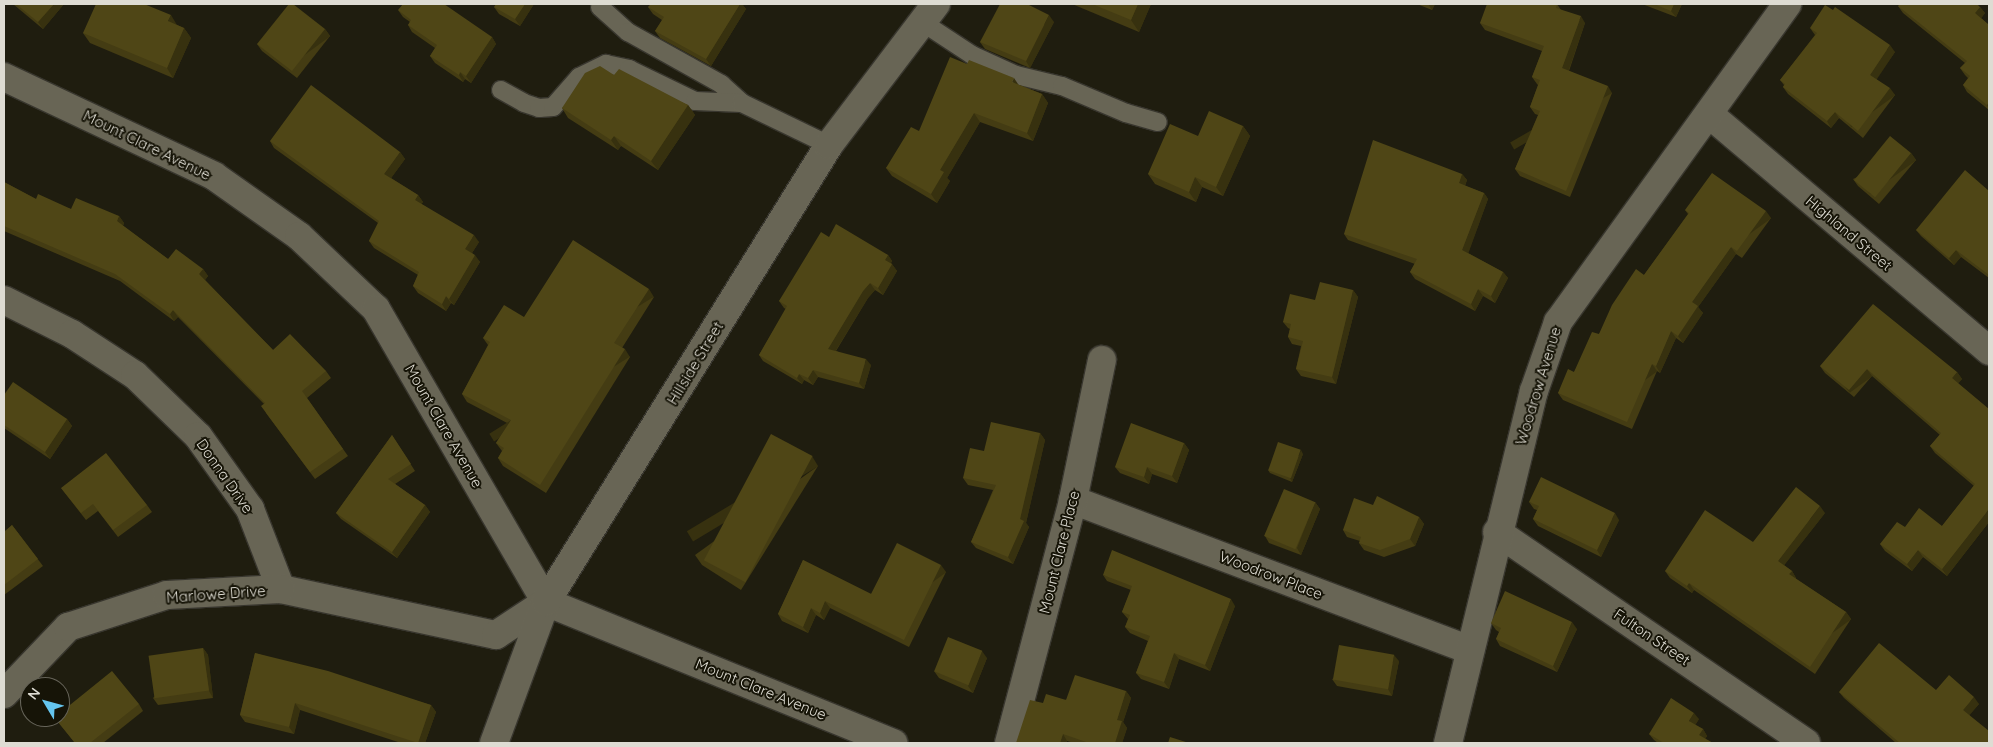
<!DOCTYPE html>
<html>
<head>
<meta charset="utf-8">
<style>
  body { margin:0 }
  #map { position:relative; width:1993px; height:747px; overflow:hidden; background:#1f1d0f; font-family:Quicksand,sans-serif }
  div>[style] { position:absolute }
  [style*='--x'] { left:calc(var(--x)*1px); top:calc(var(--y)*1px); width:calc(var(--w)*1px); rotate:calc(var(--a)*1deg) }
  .roads { filter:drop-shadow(1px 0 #38362e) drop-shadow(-1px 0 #38362e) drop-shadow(0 1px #38362e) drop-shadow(0 -1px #38362e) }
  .lane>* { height:18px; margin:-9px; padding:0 9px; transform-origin:9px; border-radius:9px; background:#686555 }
  .street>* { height:28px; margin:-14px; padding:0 14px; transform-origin:14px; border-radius:14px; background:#686555 }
  .wall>* { inset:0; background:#443c13 }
  .shaded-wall>* { inset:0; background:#37310f; transform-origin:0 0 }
  .building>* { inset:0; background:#4f4616; transform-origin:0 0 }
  span { translate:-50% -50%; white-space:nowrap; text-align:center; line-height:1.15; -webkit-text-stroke:4px #161407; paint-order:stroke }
  .street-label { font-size:15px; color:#dedcd3 }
  .frame { position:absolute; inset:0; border:5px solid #dedcd3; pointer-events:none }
  .north { position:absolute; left:20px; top:677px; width:50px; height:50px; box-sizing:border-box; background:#161407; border:1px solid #666459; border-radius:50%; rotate:307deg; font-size:14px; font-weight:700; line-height:20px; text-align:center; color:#dedcd3 }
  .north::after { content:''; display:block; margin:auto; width:18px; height:22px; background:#65c5ee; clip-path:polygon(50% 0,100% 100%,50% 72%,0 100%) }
</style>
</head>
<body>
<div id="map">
  <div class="roads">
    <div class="lane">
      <div style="--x:600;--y:7;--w:38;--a:42"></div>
      <div style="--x:628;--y:32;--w:107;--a:29.2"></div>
      <div style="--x:721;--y:84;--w:28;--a:42"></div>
      <div style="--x:922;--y:22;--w:60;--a:33.4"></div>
      <div style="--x:972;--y:55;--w:48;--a:24.4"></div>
      <div style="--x:1016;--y:75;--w:47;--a:13.4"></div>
      <div style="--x:1062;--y:86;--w:69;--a:22.9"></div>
      <div style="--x:1126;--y:113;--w:33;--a:16"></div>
      <div style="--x:501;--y:90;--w:26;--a:29"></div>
      <div style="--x:524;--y:103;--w:16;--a:18"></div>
      <div style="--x:539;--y:108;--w:14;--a:-4"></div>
      <div style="--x:553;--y:107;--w:40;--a:-49"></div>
      <div style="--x:579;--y:77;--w:30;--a:-26"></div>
      <div style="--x:606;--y:64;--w:24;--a:12"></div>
      <div style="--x:629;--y:69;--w:73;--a:25.9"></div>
      <div style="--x:695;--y:101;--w:47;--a:2.4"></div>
      <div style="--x:742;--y:103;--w:97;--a:25.8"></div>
    </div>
    <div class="street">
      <div style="--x:4;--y:77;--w:232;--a:25.2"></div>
      <div style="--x:214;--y:176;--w:104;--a:35.2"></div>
      <div style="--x:299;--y:236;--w:106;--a:43.5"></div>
      <div style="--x:376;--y:309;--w:339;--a:59.9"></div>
      <div style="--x:546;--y:602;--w:375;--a:22.1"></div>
      <div style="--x:1709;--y:114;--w:367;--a:40.2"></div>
      <div style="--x:4;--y:300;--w:76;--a:26.6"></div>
      <div style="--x:72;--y:334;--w:75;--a:33.1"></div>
      <div style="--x:135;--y:375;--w:88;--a:44.1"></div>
      <div style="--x:198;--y:436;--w:90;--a:54.5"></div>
      <div style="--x:250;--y:509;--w:86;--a:68.8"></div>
      <div style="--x:281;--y:589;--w:220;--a:12.1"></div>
      <div style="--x:496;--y:635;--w:60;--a:-33.4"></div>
      <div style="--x:1073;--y:500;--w:424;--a:20.7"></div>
      <div style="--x:1497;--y:532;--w:374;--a:34.3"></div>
      <div style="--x:4;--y:694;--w:93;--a:-46.3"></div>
      <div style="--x:68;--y:627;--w:104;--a:-17.9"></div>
      <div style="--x:167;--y:595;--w:114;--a:-3"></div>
      <div style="--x:494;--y:743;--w:150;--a:-69.8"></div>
      <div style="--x:546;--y:602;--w:538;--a:-58.23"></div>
      <div style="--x:829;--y:145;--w:177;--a:-52.8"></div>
      <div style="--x:1009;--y:743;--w:251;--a:-75.2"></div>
      <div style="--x:1073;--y:500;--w:143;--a:-78.3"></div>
      <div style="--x:1448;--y:743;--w:362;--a:-76.3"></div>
      <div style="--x:1534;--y:391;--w:73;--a:-70.8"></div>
      <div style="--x:1558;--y:322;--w:392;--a:-54.2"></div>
    </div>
  </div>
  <div class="wall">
    <div style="clip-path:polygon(13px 4px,64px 4px,43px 29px)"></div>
    <div style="clip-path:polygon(534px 4px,520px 26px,499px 14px,494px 7px)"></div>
    <div style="clip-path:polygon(651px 4px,742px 4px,746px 9px,711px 66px,660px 38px,655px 31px,662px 20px,653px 14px,648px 7px)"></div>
    <div style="clip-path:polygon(1072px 4px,1151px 4px,1139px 32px)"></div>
    <div style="clip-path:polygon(1417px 4px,1435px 4px,1432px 10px)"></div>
    <div style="clip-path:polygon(1557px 4px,1561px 10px,1585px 23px,1569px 71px,1612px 93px,1570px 197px,1520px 176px,1515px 169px,1538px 115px,1535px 114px,1530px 107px,1538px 85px,1537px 84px,1532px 77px,1542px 51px,1485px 30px,1480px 23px)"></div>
    <div style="clip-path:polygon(1642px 4px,1682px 4px,1676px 17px)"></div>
    <div style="clip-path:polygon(1898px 6px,1980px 7px,1985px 13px,1981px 18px,1989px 25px,1989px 110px,1967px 92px,1963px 85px,1968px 78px,1965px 75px,1960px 68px,1965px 63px,1903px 13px)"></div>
    <div style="clip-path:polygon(398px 10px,492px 37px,496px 44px,471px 83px,465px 79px,463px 82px,435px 63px,430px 56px,435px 48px,412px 32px,408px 25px,410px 22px,403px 17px)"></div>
    <div style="clip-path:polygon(1054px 22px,1030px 68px,985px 49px,980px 42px)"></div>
    <div style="clip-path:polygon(177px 25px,184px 28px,191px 38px,173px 78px,90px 43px,83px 33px)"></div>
    <div style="clip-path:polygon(1810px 28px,1895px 52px,1876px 79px,1895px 95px,1863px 138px,1839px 118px,1831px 128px,1788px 94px,1783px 87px,1784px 85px,1780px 80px,1815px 35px)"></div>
    <div style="clip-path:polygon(325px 29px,330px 36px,297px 78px,262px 51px,257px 44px)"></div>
    <div style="clip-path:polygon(614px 75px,688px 105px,695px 115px,658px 170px,621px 146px,618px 150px,568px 118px,562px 108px)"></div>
    <div style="clip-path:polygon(1019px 85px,1042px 94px,1048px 103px,1033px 141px,980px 122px,947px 178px,950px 181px,937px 203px,892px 176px,886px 168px,919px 131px)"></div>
    <div style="clip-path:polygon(1243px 126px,1250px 136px,1223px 196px,1202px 187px,1196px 202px,1155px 184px,1148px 174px,1198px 136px)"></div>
    <div style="clip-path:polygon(270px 141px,400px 152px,405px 159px,391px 178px,418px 195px,423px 202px,421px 204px,479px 242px,472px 253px,480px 262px,454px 305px,451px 303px,446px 311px,418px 293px,413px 286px,418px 275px,374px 248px,369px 241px,378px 223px,274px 148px)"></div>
    <div style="clip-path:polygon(1911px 153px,1916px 160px,1879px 204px,1858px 186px,1853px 179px)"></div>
    <div style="clip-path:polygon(1462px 174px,1467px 180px,1465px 186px,1484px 193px,1488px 199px,1468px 253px,1503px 272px,1508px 278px,1495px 303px,1483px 296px,1475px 311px,1415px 279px,1410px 272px,1415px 264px,1348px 240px,1344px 234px)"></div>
    <div style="clip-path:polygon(4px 182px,36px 199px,71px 209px,119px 216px,124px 223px,123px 226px,168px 259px,203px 269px,208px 276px,205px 280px,273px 350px,326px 371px,331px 378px,307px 398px,348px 456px,315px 479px,266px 413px,264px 404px,178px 317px,174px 321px,120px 281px,4px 231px)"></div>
    <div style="clip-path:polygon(1989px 191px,1989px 278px,1961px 257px,1954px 265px,1921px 236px,1916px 230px)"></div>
    <div style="clip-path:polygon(1685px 210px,1771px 218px,1742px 258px,1736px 254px,1698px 307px,1703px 313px,1683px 343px,1676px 338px,1660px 373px,1657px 371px,1632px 429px,1563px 400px,1558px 393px,1574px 372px,1599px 334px,1644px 275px,1688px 214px)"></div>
    <div style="clip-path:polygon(829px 237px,888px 255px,892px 261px,891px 263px,897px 271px,883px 295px,875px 290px,868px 298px,836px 351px,871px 365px,864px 389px,818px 377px,813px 385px,804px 380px,802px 384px,763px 361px,759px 355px,786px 309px,784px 308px,779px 301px)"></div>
    <div style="clip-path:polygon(1353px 290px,1358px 297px,1336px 384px,1301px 376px,1296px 369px,1301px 346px,1292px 344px,1288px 337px,1290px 329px,1288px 328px,1283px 322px,1315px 300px)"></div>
    <div style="clip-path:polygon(654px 297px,622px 348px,630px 357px,546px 493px,503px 466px,498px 458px,502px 451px,496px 443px,509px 424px,467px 402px,462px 394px,488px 345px,483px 338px,524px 317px)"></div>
    <div style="clip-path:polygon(1820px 366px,1957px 372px,1962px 379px,1958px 383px,1989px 522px,1947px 576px,1923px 557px,1912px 571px,1885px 551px,1880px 544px,1905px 527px,1942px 526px,1974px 486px,1935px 453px,1930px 446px,1940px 435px,1872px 376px,1854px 397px,1825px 373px)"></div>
    <div style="clip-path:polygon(4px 395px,67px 419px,72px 426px,50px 459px,4px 428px)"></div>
    <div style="clip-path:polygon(1040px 433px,1045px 440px,1026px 523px,1029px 527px,1013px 564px,976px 548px,971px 542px,993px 490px,968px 485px,963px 478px,984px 451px)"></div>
    <div style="clip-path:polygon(392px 435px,415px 471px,395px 484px,425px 505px,430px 512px,397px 558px,341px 519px,336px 513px)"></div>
    <div style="clip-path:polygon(1184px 443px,1189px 450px,1177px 483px,1152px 474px,1149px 484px,1120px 473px,1115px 467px)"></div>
    <div style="clip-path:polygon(1303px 454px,1292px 482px,1270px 473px,1268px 470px)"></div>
    <div style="clip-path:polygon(818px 466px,741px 590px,702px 565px,695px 555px)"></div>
    <div style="clip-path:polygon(61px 488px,147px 505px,152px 512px,118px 537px,98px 511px,86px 520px)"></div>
    <div style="clip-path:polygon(1315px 502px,1320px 509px,1301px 555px,1269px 543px,1265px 536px)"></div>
    <div style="clip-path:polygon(1529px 502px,1619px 520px,1601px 557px,1538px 526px,1533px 519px,1537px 510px,1534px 509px)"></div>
    <div style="clip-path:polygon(1373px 505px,1419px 517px,1424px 524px,1415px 546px,1384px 557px,1364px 550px,1359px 543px,1360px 541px,1347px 537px,1343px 530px)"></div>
    <div style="clip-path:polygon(1825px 513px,1784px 565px,1792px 571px,1796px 578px,1796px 579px,1846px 612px,1851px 619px,1815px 674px,1694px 590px,1692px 593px,1670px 578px,1665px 571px,1753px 542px)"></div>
    <div style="clip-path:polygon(12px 525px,43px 566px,4px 595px,4px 532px)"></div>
    <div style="clip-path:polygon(803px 560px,871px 594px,946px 572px,909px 647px,830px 608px,824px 620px,816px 615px,808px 633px,782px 621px,778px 614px)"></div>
    <div style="clip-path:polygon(1103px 575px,1235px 606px,1210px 671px,1179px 659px,1169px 689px,1141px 679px,1136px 673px,1148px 641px,1130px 633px,1125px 627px,1128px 619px,1122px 612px,1131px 590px,1107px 581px)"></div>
    <div style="clip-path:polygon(1491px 623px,1577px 629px,1557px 672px,1500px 646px,1496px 639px,1499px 632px,1496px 630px)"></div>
    <div style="clip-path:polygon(203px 648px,208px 655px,213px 698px,158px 705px,153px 698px)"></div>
    <div style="clip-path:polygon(255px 653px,431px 705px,436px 712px,425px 743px,401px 743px,300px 710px,294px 734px,245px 722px,240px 715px)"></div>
    <div style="clip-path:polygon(987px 658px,973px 693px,939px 678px,934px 671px)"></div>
    <div style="clip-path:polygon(1399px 661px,1392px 696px,1337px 686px,1332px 679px)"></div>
    <div style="clip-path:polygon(1936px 690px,1979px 704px,1969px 715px,1989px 743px,1896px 743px,1844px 698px,1839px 692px)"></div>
    <div style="clip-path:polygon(1126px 691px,1131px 698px,1123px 722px,1127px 728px,1122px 743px,1074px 743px,1067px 741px,1067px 743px,1016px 743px,1043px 703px)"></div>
    <div style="clip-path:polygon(139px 704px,143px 711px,103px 743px,75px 743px,54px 717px)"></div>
    <div style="clip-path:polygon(1699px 719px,1695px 725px,1703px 729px,1707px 736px,1705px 739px,1713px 743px,1658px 743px,1654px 740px,1649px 734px)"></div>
  </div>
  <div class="shaded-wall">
    <div style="clip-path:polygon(54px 4px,64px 4px,43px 29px,38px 22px)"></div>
    <div style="clip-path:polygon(525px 4px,534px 4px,520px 26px,515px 19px)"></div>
    <div style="clip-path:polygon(740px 4px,742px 4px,746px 9px,711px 66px,706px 59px)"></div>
    <div style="clip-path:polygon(1138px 4px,1151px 4px,1139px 32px,1131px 20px)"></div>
    <div style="clip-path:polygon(1428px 4px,1435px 4px,1432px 10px)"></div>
    <div style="clip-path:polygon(1674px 4px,1682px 4px,1676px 17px,1671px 11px)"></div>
    <div style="clip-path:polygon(1980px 7px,1985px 13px,1980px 20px,1975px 13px)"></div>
    <div style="clip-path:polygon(171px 15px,177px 25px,175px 31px,168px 21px)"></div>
    <div style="clip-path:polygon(1049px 15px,1054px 22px,1030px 68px,1026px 61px)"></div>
    <div style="clip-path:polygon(1581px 16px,1585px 23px,1567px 75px,1562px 68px)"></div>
    <div style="clip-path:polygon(184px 28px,191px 38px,173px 78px,167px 68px)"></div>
    <div style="left:325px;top:29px;width:9px;height:53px;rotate:54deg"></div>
    <div style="clip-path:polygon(492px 37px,496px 44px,471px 83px,466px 76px)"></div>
    <div style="clip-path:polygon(1890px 45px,1895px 52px,1875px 82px,1870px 75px)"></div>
    <div style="clip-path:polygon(460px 72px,465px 79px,463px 82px,459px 75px)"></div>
    <div style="clip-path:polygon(1014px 78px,1020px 87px,1012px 82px)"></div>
    <div style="left:1608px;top:86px;width:8px;height:113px;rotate:60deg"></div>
    <div style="left:1890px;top:88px;width:9px;height:54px;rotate:54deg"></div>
    <div style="clip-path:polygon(1042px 94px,1048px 103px,1033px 141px,1027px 133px)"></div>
    <div style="clip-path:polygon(1989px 102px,1989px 109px,1987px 105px)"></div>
    <div style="clip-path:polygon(688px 105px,695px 115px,658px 170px,651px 161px)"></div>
    <div style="clip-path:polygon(1835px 112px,1839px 118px,1831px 128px,1827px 121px)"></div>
    <div style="clip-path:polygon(974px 113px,980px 122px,947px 178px,950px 181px,937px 203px,931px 194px,940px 170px)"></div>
    <div style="clip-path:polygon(1243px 126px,1250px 136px,1223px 196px,1216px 187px)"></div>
    <div style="clip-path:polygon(614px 136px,621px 146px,618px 150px,611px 140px)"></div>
    <div style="clip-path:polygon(400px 152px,405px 159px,389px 181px,384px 174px)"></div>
    <div style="left:1911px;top:153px;width:9px;height:57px;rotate:54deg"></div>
    <div style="clip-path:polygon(1462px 174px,1467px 180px,1463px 190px,1459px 183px)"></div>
    <div style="clip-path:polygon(1195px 177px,1202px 187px,1196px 202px,1189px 192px)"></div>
    <div style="clip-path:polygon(1484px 193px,1488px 199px,1467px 257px,1462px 250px)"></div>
    <div style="clip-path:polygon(418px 195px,423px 202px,419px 207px,415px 200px)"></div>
    <div style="left:1766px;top:211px;width:9px;height:49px;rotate:54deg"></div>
    <div style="clip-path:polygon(119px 216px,124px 223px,122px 228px,117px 221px)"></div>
    <div style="clip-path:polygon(474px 235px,479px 242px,470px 256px,465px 249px)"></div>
    <div style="clip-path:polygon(1731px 247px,1736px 254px,1698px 307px,1703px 313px,1683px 343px,1678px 336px,1692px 302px)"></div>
    <div style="clip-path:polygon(1956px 250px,1961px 257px,1954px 265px,1949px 258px)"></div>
    <div style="clip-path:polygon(475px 255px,480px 262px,454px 305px,449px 299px)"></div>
    <div style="clip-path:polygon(888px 255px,892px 261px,889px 266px,885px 260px)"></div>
    <div style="clip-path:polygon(892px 264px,897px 271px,883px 295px,878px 288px)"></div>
    <div style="clip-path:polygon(203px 269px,208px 276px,204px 281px,199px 274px)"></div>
    <div style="clip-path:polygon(1503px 272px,1508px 278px,1495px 303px,1491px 296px)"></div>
    <div style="clip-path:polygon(870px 283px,875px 290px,868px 298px,833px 355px,828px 349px,863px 291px)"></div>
    <div style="left:649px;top:289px;width:9px;height:64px;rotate:58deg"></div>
    <div style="clip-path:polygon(1478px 289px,1483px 296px,1475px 311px,1471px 304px)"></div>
    <div style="clip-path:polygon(1353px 290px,1358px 297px,1336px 384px,1332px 377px)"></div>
    <div style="clip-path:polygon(446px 296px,451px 303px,446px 311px,442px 304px)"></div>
    <div style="clip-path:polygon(173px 310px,178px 317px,174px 321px,170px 314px)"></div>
    <div style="clip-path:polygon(1671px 331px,1676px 338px,1660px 373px,1656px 366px)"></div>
    <div style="left:625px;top:349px;width:9px;height:160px;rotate:58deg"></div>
    <div style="clip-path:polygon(866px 359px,871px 365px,864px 389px,859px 383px)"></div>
    <div style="left:1652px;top:364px;width:9px;height:63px;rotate:54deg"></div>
    <div style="left:1867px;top:369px;width:9px;height:28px;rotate:54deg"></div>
    <div style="clip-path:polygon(813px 370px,818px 377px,813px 385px,808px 378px)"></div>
    <div style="clip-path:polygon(1957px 372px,1962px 379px,1957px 385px,1952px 378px)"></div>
    <div style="clip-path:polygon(799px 374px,804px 380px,802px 384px,797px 378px)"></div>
    <div style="clip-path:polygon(67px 419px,72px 426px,50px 459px,45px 452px)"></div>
    <div style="clip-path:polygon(1040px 433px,1045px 440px,1026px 523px,1029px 527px,1013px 564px,1008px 557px,1020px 519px)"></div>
    <div style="clip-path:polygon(1184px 443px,1189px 450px,1177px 483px,1172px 476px)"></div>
    <div style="clip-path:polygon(1301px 450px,1303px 454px,1292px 482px,1290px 478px)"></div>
    <div style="left:812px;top:456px;width:12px;height:146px;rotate:59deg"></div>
    <div style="clip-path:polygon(1147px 467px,1152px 474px,1149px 484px,1144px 477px)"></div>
    <div style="clip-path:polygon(1315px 502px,1320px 509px,1301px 555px,1297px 548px)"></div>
    <div style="clip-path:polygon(425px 505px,430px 512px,397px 558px,392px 552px)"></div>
    <div style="clip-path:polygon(1820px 506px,1825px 513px,1782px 568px,1778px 561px)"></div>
    <div style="clip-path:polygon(1989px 509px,1989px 522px,1947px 576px,1942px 569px)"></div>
    <div style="clip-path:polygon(1615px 513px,1619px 520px,1601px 557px,1597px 550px)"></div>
    <div style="clip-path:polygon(1419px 517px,1424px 524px,1415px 546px,1410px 539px)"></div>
    <div style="clip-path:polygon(1918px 550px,1923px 557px,1912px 571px,1907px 564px)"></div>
    <div style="left:941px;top:565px;width:9px;height:84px;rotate:54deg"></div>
    <div style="clip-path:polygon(1792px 571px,1796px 578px,1794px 581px,1789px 574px)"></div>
    <div style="clip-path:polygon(1689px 583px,1694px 590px,1692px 593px,1687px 586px)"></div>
    <div style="clip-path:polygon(1231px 599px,1235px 606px,1210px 671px,1205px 665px)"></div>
    <div style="clip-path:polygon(825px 601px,830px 608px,824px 620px,820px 613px)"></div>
    <div style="clip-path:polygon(811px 608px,816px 615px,808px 633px,803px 627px)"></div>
    <div style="left:1846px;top:612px;width:9px;height:66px;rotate:54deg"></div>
    <div style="clip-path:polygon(1572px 622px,1577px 629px,1557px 672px,1553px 666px)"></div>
    <div style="clip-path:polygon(203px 648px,208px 655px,213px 698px,209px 691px)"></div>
    <div style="clip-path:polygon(982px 651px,987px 658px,973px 693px,968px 686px)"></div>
    <div style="clip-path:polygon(1174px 653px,1179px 659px,1169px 689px,1164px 682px)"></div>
    <div style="clip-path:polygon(1394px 655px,1399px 661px,1392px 696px,1388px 689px)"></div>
    <div style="clip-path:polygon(1126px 691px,1131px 698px,1123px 722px,1127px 728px,1122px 743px,1115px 743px,1117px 720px)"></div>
    <div style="clip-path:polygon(1974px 697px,1979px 704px,1968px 717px,1963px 710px)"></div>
    <div style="clip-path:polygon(295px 703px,300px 710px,294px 734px,289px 727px)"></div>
    <div style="clip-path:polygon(431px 705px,436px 712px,425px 743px,418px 743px)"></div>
    <div style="clip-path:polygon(1694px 713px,1699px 719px,1694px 727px,1689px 721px)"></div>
    <div style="clip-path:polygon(1703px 729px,1707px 736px,1704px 741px,1699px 735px)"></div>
    <div style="clip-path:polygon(1063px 734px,1067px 741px,1067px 743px,1060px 743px)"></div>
  </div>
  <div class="building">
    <div style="clip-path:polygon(16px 4px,54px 4px,38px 22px)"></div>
    <div style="clip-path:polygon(96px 4px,144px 4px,171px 15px,168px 21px,184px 28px,167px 68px,83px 33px)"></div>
    <div style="clip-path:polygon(289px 4px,293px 4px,325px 29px,292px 71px,257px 44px)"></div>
    <div style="clip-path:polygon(403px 4px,444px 4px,492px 37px,466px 76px,460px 72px,459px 75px,430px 56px,437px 45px,408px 25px,411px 20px,398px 10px)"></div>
    <div style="clip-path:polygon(496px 4px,525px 4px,515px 19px,494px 7px)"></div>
    <div style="clip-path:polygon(651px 4px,740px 4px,706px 59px,655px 31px,664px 17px,648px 7px)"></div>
    <div style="clip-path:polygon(1000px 4px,1027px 4px,1049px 15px,1026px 61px,980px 42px)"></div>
    <div style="clip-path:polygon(1092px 4px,1138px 4px,1131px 20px)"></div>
    <div style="clip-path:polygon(1487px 4px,1557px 4px,1556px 8px,1581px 16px,1562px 68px,1608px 86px,1566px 191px,1515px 169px,1540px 111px,1530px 107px,1540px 80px,1532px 77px,1544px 46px,1480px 23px)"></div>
    <div style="clip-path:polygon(1654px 4px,1674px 4px,1671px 11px)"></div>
    <div style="clip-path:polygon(1900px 4px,1977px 4px,1980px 7px,1975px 13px,1989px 25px,1989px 102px,1987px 105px,1963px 85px,1970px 76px,1960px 68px,1967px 61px,1898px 6px)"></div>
    <div style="clip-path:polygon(1825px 5px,1833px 10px,1835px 7px,1890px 45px,1870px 75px,1890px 88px,1858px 131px,1835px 112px,1827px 121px,1783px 87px,1785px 84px,1780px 80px,1817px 33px,1810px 28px)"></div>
    <div style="clip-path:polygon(950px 57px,967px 64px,969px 60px,1014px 78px,1012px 82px,1042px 94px,1027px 133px,974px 113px,940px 170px,944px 172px,931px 194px,886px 168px,911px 127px,919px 131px)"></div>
    <div style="clip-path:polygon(600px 66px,614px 75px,619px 69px,688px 105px,651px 161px,614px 136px,611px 140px,562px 108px,585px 73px)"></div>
    <div style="clip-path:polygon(311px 85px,400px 152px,384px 174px,418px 195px,415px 200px,474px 235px,465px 249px,475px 255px,449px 299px,446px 296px,442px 304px,413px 286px,419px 272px,369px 241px,379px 221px,270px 141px)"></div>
    <div style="clip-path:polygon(1209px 111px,1243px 126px,1216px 187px,1195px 177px,1189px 192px,1148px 174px,1170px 124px,1198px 136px)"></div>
    <div style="left:1890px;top:136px;width:27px;height:57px;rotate:39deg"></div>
    <div style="clip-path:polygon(1373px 140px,1462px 174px,1459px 183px,1484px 193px,1462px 250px,1503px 272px,1491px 296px,1478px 289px,1471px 304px,1410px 272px,1417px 259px,1344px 234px)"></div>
    <div style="clip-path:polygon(1965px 170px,1989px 191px,1989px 275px,1956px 250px,1949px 258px,1916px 230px)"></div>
    <div style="clip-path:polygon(1712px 173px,1766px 211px,1737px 251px,1731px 247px,1692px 302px,1698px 306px,1678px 336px,1671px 331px,1656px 366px,1652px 364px,1627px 422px,1558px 393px,1568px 369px,1574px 372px,1592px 332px,1599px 334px,1612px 305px,1636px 269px,1644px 275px,1689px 213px,1685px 210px)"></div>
    <div style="clip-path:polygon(4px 182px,36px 199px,38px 194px,71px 209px,76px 198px,119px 216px,117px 221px,168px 259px,176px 249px,203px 269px,199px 274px,273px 350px,290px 334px,326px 371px,302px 391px,343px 449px,310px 472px,261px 406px,265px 403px,173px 310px,170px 314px,115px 274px,4px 226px)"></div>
    <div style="clip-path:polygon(836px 224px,888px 255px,885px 260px,892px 264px,878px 288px,870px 283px,863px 291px,828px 349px,866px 359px,859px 383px,813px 370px,808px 378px,799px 374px,797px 378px,759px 355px,787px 306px,779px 301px,821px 232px,829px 237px)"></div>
    <div style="clip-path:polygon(573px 240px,649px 289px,614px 343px,625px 349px,540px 485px,498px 458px,504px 448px,496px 443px,511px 420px,462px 394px,490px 342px,483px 338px,504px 305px,524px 317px)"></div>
    <div style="clip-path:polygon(1320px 282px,1353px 290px,1332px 377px,1296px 369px,1303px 341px,1288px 337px,1291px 324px,1283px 322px,1290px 294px,1315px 300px)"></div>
    <div style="clip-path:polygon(1873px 304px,1957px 372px,1952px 378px,1989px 409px,1989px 509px,1942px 569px,1918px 550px,1907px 564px,1880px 544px,1897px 522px,1905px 527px,1919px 508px,1942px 526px,1975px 484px,1930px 446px,1941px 433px,1867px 369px,1849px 390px,1820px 366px)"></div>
    <div style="clip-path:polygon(13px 382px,67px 419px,45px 452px,4px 425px,4px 395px)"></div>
    <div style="clip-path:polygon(991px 422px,1040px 433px,1020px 519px,1024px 521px,1008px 557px,971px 542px,996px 485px,963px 478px,970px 448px,984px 451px)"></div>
    <div style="clip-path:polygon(1131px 423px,1184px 443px,1172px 476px,1147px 467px,1144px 477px,1115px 467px)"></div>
    <div style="left:771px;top:434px;width:47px;height:143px;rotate:28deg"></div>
    <div style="clip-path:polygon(392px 435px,411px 464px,388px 479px,425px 505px,392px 552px,336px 513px)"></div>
    <div style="left:1278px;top:442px;width:24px;height:30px;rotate:19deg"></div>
    <div style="clip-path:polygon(106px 453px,147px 505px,113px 530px,93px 504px,81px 513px,61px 488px)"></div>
    <div style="clip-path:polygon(1541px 477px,1615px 513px,1597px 550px,1533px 519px,1539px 506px,1529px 502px)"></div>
    <div style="clip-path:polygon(1796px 487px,1820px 506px,1778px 561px,1792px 571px,1789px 574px,1846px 612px,1810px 667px,1689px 583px,1687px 586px,1665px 571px,1705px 510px,1753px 542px)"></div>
    <div style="left:1284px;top:489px;width:34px;height:51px;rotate:23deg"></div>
    <div style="clip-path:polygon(1377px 496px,1419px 517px,1410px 539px,1380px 550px,1359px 543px,1361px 537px,1343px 530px,1354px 498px,1373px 505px)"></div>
    <div style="clip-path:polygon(12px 525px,38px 559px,4px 585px,4px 532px)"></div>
    <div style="clip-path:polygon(897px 543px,941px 565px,904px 640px,825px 601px,820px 613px,811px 608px,803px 627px,778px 614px,803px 560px,871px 594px)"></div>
    <div style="clip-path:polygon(1112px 550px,1231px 599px,1205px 665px,1174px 653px,1164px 682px,1136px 673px,1150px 636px,1125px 627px,1130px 615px,1122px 612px,1132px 586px,1103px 575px)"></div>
    <div style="clip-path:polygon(1505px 591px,1572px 622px,1553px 666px,1496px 639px,1501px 628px,1491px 623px)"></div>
    <div style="left:948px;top:637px;width:37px;height:37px;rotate:22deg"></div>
    <div style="clip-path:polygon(1879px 643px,1936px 690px,1949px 675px,1974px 697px,1963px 710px,1989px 731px,1989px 743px,1900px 743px,1839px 692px)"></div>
    <div style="left:1339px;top:645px;width:56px;height:35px;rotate:10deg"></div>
    <div style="left:203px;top:648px;width:43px;height:55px;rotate:82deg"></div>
    <div style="clip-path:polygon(255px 653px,328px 671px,431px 705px,418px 743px,295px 703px,289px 727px,240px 715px)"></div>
    <div style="clip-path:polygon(112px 671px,139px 704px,90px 743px,75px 743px,54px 717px,60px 717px,60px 713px)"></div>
    <div style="clip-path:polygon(1075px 675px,1126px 691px,1117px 720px,1122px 721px,1115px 743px,1089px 743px,1063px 734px,1060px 743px,1016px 743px,1030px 700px,1043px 703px,1046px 694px,1066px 700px)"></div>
    <div style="clip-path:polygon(1671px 698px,1694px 713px,1689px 721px,1703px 729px,1699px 735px,1713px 743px,1664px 743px,1649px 734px)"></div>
    <div style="clip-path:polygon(1170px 737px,1189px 743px,1168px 743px)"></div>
  </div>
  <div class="street-label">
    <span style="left:147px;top:145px;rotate:26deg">Mount Clare Avenue</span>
    <span style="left:1849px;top:233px;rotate:40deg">Highland Street</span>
    <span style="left:695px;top:363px;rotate:-59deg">Hillside Street</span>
    <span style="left:1538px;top:386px;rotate:-73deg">Woodrow Avenue</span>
    <span style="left:444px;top:426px;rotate:60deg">Mount Clare Avenue</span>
    <span style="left:225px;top:476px;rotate:55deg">Donna Drive</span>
    <span style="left:1059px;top:552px;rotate:-76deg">Mount Clare Place</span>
    <span style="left:1271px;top:575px;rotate:21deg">Woodrow Place</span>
    <span style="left:216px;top:594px;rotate:-4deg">Marlowe Drive</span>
    <span style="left:1652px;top:637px;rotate:34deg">Fulton Street</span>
    <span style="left:761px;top:689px;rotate:22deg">Mount Clare Avenue</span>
  </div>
  <div class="frame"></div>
  <div class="north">N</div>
</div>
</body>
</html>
